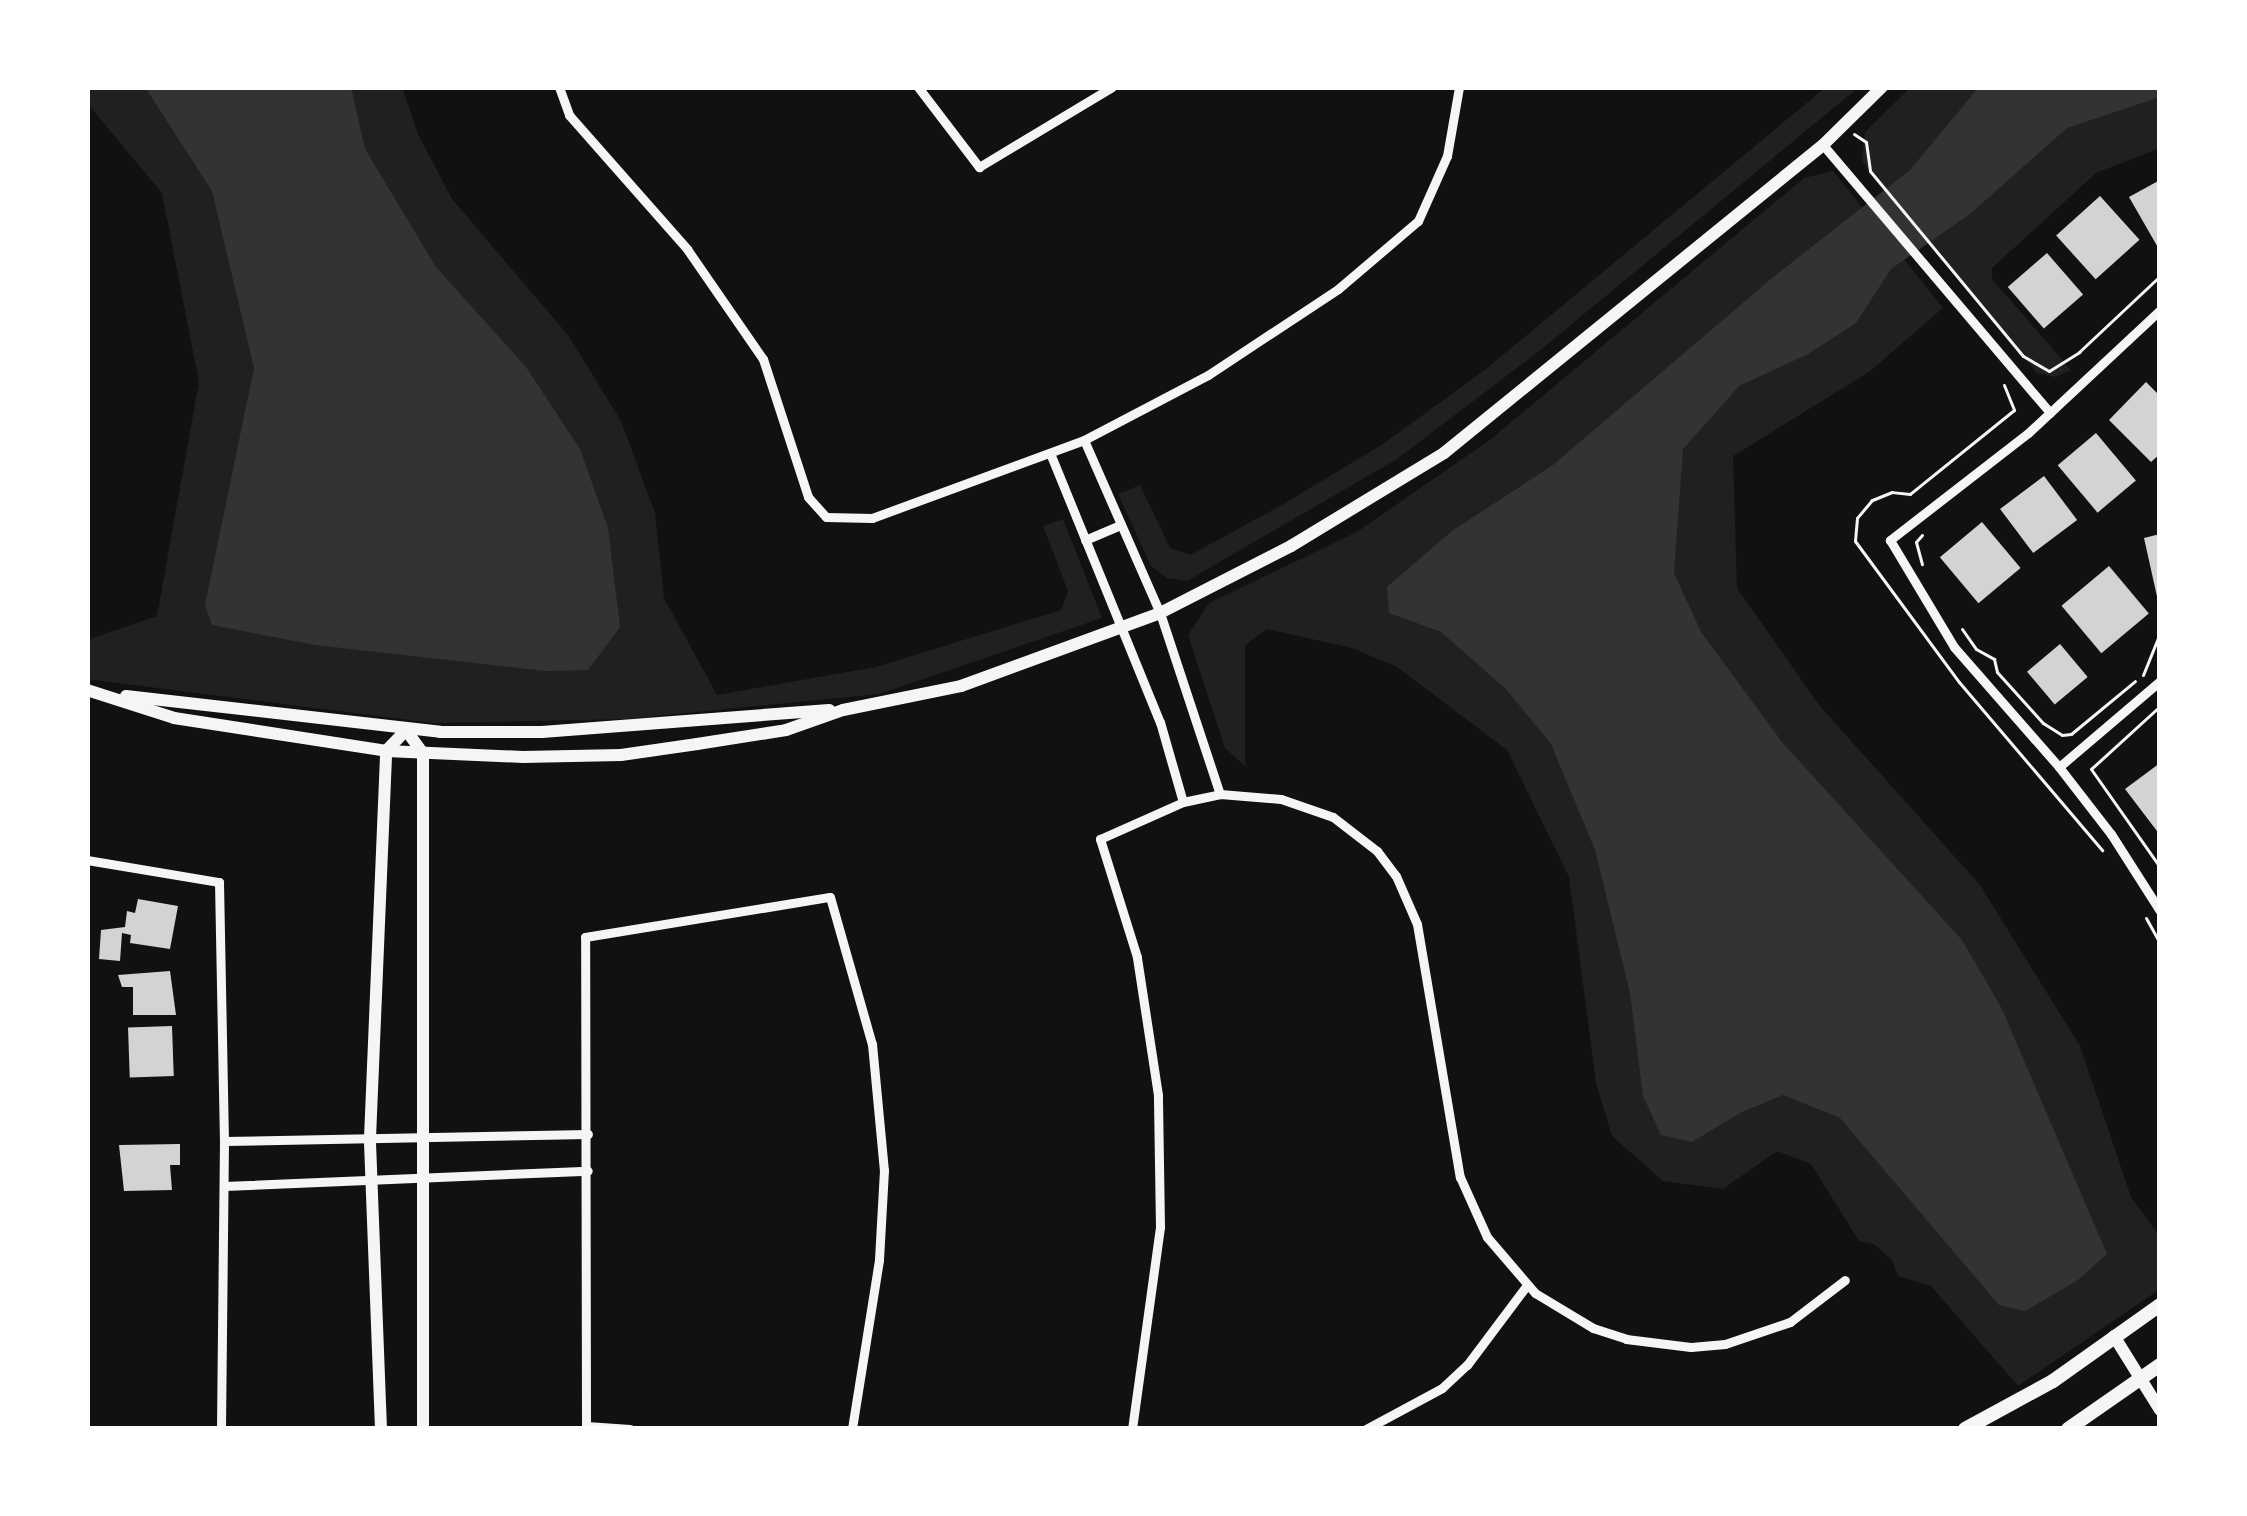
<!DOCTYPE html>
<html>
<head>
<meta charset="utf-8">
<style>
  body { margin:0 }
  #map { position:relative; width:2247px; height:1516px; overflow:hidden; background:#111; font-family:Literata,serif }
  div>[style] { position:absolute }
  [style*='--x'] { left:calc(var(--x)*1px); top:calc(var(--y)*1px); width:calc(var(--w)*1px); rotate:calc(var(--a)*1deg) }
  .green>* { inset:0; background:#202020 }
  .water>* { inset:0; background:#333 }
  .building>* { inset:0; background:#d3d3d3; transform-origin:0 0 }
  .path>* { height:3px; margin:-1.5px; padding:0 1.5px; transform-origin:1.5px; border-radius:1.5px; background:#f5f5f5 }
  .minor>* { height:9px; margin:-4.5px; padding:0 4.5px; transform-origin:4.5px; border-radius:4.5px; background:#f5f5f5 }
  .tertiary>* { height:12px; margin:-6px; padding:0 6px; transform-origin:6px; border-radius:6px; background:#f5f5f5 }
  .secondary>* { height:14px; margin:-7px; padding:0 7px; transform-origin:7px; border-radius:7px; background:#f5f5f5 }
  span { translate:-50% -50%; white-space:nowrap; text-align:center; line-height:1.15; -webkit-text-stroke:12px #fff; paint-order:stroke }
  .frame { position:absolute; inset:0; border:90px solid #fff; pointer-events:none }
</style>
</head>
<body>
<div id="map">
  <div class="green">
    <div style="clip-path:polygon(87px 87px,402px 87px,418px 134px,452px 199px,568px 335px,621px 421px,655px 513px,664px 598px,717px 695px,876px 667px,1061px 610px,1068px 591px,1043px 526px,1063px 519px,1102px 618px,879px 694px,626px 719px,433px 723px,87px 679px,87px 640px,157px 616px,199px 382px,162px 193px,87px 103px)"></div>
    <div style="clip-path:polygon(1826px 87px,1859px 87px,1538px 352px,1397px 459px,1187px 581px,1167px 578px,1151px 566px,1118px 494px,1140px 485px,1170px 548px,1190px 555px,1282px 505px,1383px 444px,1486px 369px)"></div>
    <div style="clip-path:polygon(1911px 87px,2160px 87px,2160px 148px,2096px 173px,1992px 268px,1992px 279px,2071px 370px,2055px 377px,2037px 373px,1862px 162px,1865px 132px)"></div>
    <div style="clip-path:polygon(1833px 171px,1943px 308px,1869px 372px,1733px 456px,1737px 588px,1819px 705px,1980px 885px,2080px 1046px,2131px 1197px,2160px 1237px,2160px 1289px,2018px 1386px,1931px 1286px,1898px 1276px,1892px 1260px,1874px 1244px,1859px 1241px,1811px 1164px,1777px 1151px,1723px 1189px,1663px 1181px,1612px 1136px,1596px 1083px,1569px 877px,1507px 750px,1397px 667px,1352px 648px,1267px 629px,1245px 645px,1245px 766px,1225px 748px,1188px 635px,1209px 603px,1357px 532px,1491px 439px,1804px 178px)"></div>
  </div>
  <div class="water">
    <div style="clip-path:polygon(145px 87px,351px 87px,365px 149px,436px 267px,526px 367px,580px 449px,608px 528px,620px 627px,588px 670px,545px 671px,315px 645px,212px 625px,205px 605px,254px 368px,212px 191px)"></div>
    <div style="clip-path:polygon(1979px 87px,2160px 87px,2160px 97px,2067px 128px,1970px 214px,1891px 269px,1856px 323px,1808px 354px,1739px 386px,1683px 449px,1674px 573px,1701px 632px,1782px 742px,1962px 940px,2002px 1009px,2107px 1254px,2078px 1280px,2025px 1311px,1999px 1305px,1840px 1118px,1783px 1095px,1742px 1112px,1692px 1142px,1661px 1135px,1643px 1096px,1630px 993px,1595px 850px,1551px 744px,1506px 689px,1441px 632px,1389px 613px,1387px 587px,1452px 531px,1553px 465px,1772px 278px,1910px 170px)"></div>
  </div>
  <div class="building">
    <div style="clip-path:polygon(2160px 180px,2160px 251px,2129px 197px)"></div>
    <div style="left:2100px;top:196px;width:59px;height:59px;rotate:48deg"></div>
    <div style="left:2047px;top:253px;width:55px;height:52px;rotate:49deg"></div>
    <div style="clip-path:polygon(2146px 382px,2160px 396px,2160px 454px,2151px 462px,2109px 420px)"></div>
    <div style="left:2096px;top:433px;width:62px;height:50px;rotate:50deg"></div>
    <div style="left:2044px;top:476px;width:55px;height:55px;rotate:53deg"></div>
    <div style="left:1982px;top:522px;width:60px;height:55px;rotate:50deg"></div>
    <div style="clip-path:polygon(2160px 534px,2160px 600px,2158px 601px,2144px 538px)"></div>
    <div style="left:2109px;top:566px;width:62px;height:62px;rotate:50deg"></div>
    <div style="left:2060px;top:644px;width:43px;height:43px;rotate:50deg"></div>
    <div style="clip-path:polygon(2160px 763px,2160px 835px,2125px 789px)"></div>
    <div style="clip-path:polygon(138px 899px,178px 906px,170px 949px,130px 943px,131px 935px,122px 933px,120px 961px,99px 959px,101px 930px,125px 927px,127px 911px,135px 913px)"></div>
    <div style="clip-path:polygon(170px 971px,176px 1015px,133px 1015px,133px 987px,122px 987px,118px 975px)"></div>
    <div style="left:172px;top:1026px;width:50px;height:44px;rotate:88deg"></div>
    <div style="clip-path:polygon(180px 1144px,180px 1165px,170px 1165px,172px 1190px,124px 1191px,119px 1145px)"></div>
  </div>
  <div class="path">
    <div style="--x:1854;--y:134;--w:14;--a:34"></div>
    <div style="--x:1866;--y:142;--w:29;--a:82"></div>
    <div style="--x:1870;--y:171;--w:240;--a:50.4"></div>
    <div style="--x:2023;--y:356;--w:30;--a:30"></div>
    <div style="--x:2049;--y:371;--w:36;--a:-32"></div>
    <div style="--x:2079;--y:352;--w:111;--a:-43.2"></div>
    <div style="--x:2004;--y:385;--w:27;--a:68"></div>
    <div style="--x:2014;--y:410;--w:134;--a:141.1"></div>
    <div style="--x:1910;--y:494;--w:18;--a:-174"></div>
    <div style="--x:1892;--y:492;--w:22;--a:158"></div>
    <div style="--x:1872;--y:500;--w:23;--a:130"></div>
    <div style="--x:1857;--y:518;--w:23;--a:95"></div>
    <div style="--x:1855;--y:541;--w:175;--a:53.6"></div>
    <div style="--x:1959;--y:682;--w:221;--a:49.6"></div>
    <div style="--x:1922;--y:535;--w:9;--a:131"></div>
    <div style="--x:1916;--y:542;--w:23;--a:75"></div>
    <div style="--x:1962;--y:629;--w:24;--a:55"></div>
    <div style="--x:1976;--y:649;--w:21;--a:29"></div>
    <div style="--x:1994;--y:659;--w:13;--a:77"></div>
    <div style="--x:1997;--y:672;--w:69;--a:48"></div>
    <div style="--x:2043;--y:723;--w:22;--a:32"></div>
    <div style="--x:2062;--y:735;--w:9;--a:-6"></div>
    <div style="--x:2071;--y:734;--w:83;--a:-39.6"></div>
    <div style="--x:2143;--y:675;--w:45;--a:-68"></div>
    <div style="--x:2160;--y:706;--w:93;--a:137.6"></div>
    <div style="--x:2091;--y:769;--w:120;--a:54.9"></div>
    <div style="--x:2146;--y:918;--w:29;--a:61"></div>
  </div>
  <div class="minor">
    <div style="--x:559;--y:87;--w:30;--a:70"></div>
    <div style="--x:569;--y:115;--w:179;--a:48.6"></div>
    <div style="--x:687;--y:249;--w:134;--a:55.4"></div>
    <div style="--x:763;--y:359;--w:145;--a:71.9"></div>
    <div style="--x:808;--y:497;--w:27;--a:48"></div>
    <div style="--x:826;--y:517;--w:46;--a:1.2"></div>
    <div style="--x:872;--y:518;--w:226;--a:-20.2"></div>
    <div style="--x:1084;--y:440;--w:140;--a:-27.7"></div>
    <div style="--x:1208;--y:375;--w:156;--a:-33.5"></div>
    <div style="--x:1338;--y:289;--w:105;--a:-40.4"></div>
    <div style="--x:1418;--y:221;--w:71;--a:-66"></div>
    <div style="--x:1447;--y:156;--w:70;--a:-80.1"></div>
    <div style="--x:918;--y:87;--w:101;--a:52.7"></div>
    <div style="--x:979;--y:167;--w:155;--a:-31"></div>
    <div style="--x:1823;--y:145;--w:351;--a:49.7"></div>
    <div style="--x:2160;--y:310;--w:180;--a:137"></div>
    <div style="--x:2028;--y:433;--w:175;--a:142.2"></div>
    <div style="--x:1890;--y:540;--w:125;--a:59.1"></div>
    <div style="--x:1954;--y:647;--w:159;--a:48.8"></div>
    <div style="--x:2059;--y:767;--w:85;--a:52.2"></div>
    <div style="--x:2111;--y:834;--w:91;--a:57.5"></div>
    <div style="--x:1084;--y:440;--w:189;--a:66.3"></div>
    <div style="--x:1160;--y:613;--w:191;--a:71.7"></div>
    <div style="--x:1050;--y:453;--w:291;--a:67.8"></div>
    <div style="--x:1160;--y:722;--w:83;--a:74"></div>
    <div style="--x:1085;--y:540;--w:39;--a:-23"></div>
    <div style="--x:2059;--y:767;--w:133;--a:-40.4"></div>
    <div style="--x:87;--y:860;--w:134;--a:9.5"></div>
    <div style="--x:219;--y:882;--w:259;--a:88.9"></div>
    <div style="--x:224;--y:1141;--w:288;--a:90.6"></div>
    <div style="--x:224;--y:1141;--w:364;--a:-1.1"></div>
    <div style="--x:224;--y:1186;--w:364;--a:-2.4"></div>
    <div style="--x:630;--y:1429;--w:44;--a:-176.1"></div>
    <div style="--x:586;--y:1426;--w:489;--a:-90.1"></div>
    <div style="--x:585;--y:937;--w:248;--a:-9.3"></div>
    <div style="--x:830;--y:897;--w:153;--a:74.1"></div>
    <div style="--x:872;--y:1044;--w:127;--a:84.6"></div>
    <div style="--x:884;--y:1170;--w:90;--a:93.2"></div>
    <div style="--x:879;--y:1260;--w:171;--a:99.1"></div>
    <div style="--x:1132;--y:1429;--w:204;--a:-82.1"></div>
    <div style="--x:1160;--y:1227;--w:132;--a:-90.9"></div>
    <div style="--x:1158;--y:1095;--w:140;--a:-98.7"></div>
    <div style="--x:1137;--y:957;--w:124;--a:-107.4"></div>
    <div style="--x:1100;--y:839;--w:91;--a:-24"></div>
    <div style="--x:1183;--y:802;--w:38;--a:-12"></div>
    <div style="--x:1220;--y:794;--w:61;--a:4.7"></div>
    <div style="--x:1281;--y:799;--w:55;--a:19.1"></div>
    <div style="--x:1333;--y:817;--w:56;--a:37.7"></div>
    <div style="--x:1377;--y:851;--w:31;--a:53"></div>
    <div style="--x:1396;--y:876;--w:52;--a:66.4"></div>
    <div style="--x:1417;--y:924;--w:257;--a:80.4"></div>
    <div style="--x:1460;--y:1177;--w:66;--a:65.8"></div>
    <div style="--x:1487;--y:1237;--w:74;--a:49.4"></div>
    <div style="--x:1535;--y:1293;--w:68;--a:31.1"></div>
    <div style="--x:1593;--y:1328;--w:35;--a:18"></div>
    <div style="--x:1626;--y:1339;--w:65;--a:7"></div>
    <div style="--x:1691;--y:1347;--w:34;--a:-5"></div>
    <div style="--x:1725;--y:1344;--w:69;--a:-18.7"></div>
    <div style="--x:1790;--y:1322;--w:69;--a:-37.4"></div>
    <div style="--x:1366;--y:1429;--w:86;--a:-28.3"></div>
    <div style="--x:1442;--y:1388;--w:34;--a:-43"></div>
    <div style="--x:1467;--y:1365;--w:100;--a:-53.1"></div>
  </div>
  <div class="tertiary">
    <div style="--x:87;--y:690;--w:91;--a:17.8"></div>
    <div style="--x:174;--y:718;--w:215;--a:8.8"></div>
    <div style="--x:386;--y:751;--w:137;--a:2.5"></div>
    <div style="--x:523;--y:757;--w:98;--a:-1.2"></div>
    <div style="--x:621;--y:755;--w:77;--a:-8.2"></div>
    <div style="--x:697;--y:744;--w:90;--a:-8.9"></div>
    <div style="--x:786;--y:730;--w:60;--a:-19.3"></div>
    <div style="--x:843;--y:710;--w:120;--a:-11.5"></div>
    <div style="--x:961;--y:686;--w:212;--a:-20.1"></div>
    <div style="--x:1160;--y:613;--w:147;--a:-27.1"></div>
    <div style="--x:1291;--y:546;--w:179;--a:-31.3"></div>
    <div style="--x:1444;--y:453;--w:488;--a:-39.1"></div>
    <div style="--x:1823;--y:145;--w:83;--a:-44.5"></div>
    <div style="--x:126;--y:696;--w:316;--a:6.5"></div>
    <div style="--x:440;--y:732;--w:102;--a:0"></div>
    <div style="--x:542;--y:732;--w:288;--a:-4.4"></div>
    <div style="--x:2114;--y:1336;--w:87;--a:58.1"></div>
    <div style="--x:381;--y:1429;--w:291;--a:-92.2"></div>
    <div style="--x:370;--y:1138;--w:387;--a:-87.6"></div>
    <div style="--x:386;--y:751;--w:29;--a:-46"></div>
    <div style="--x:406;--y:730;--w:29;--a:54"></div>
    <div style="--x:423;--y:753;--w:676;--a:90"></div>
  </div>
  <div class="secondary">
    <div style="--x:1965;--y:1429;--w:100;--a:-28.6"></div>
    <div style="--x:2053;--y:1381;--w:131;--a:-35.4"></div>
    <div style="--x:2068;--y:1429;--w:112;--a:-34.8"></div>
  </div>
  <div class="frame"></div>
</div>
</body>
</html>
